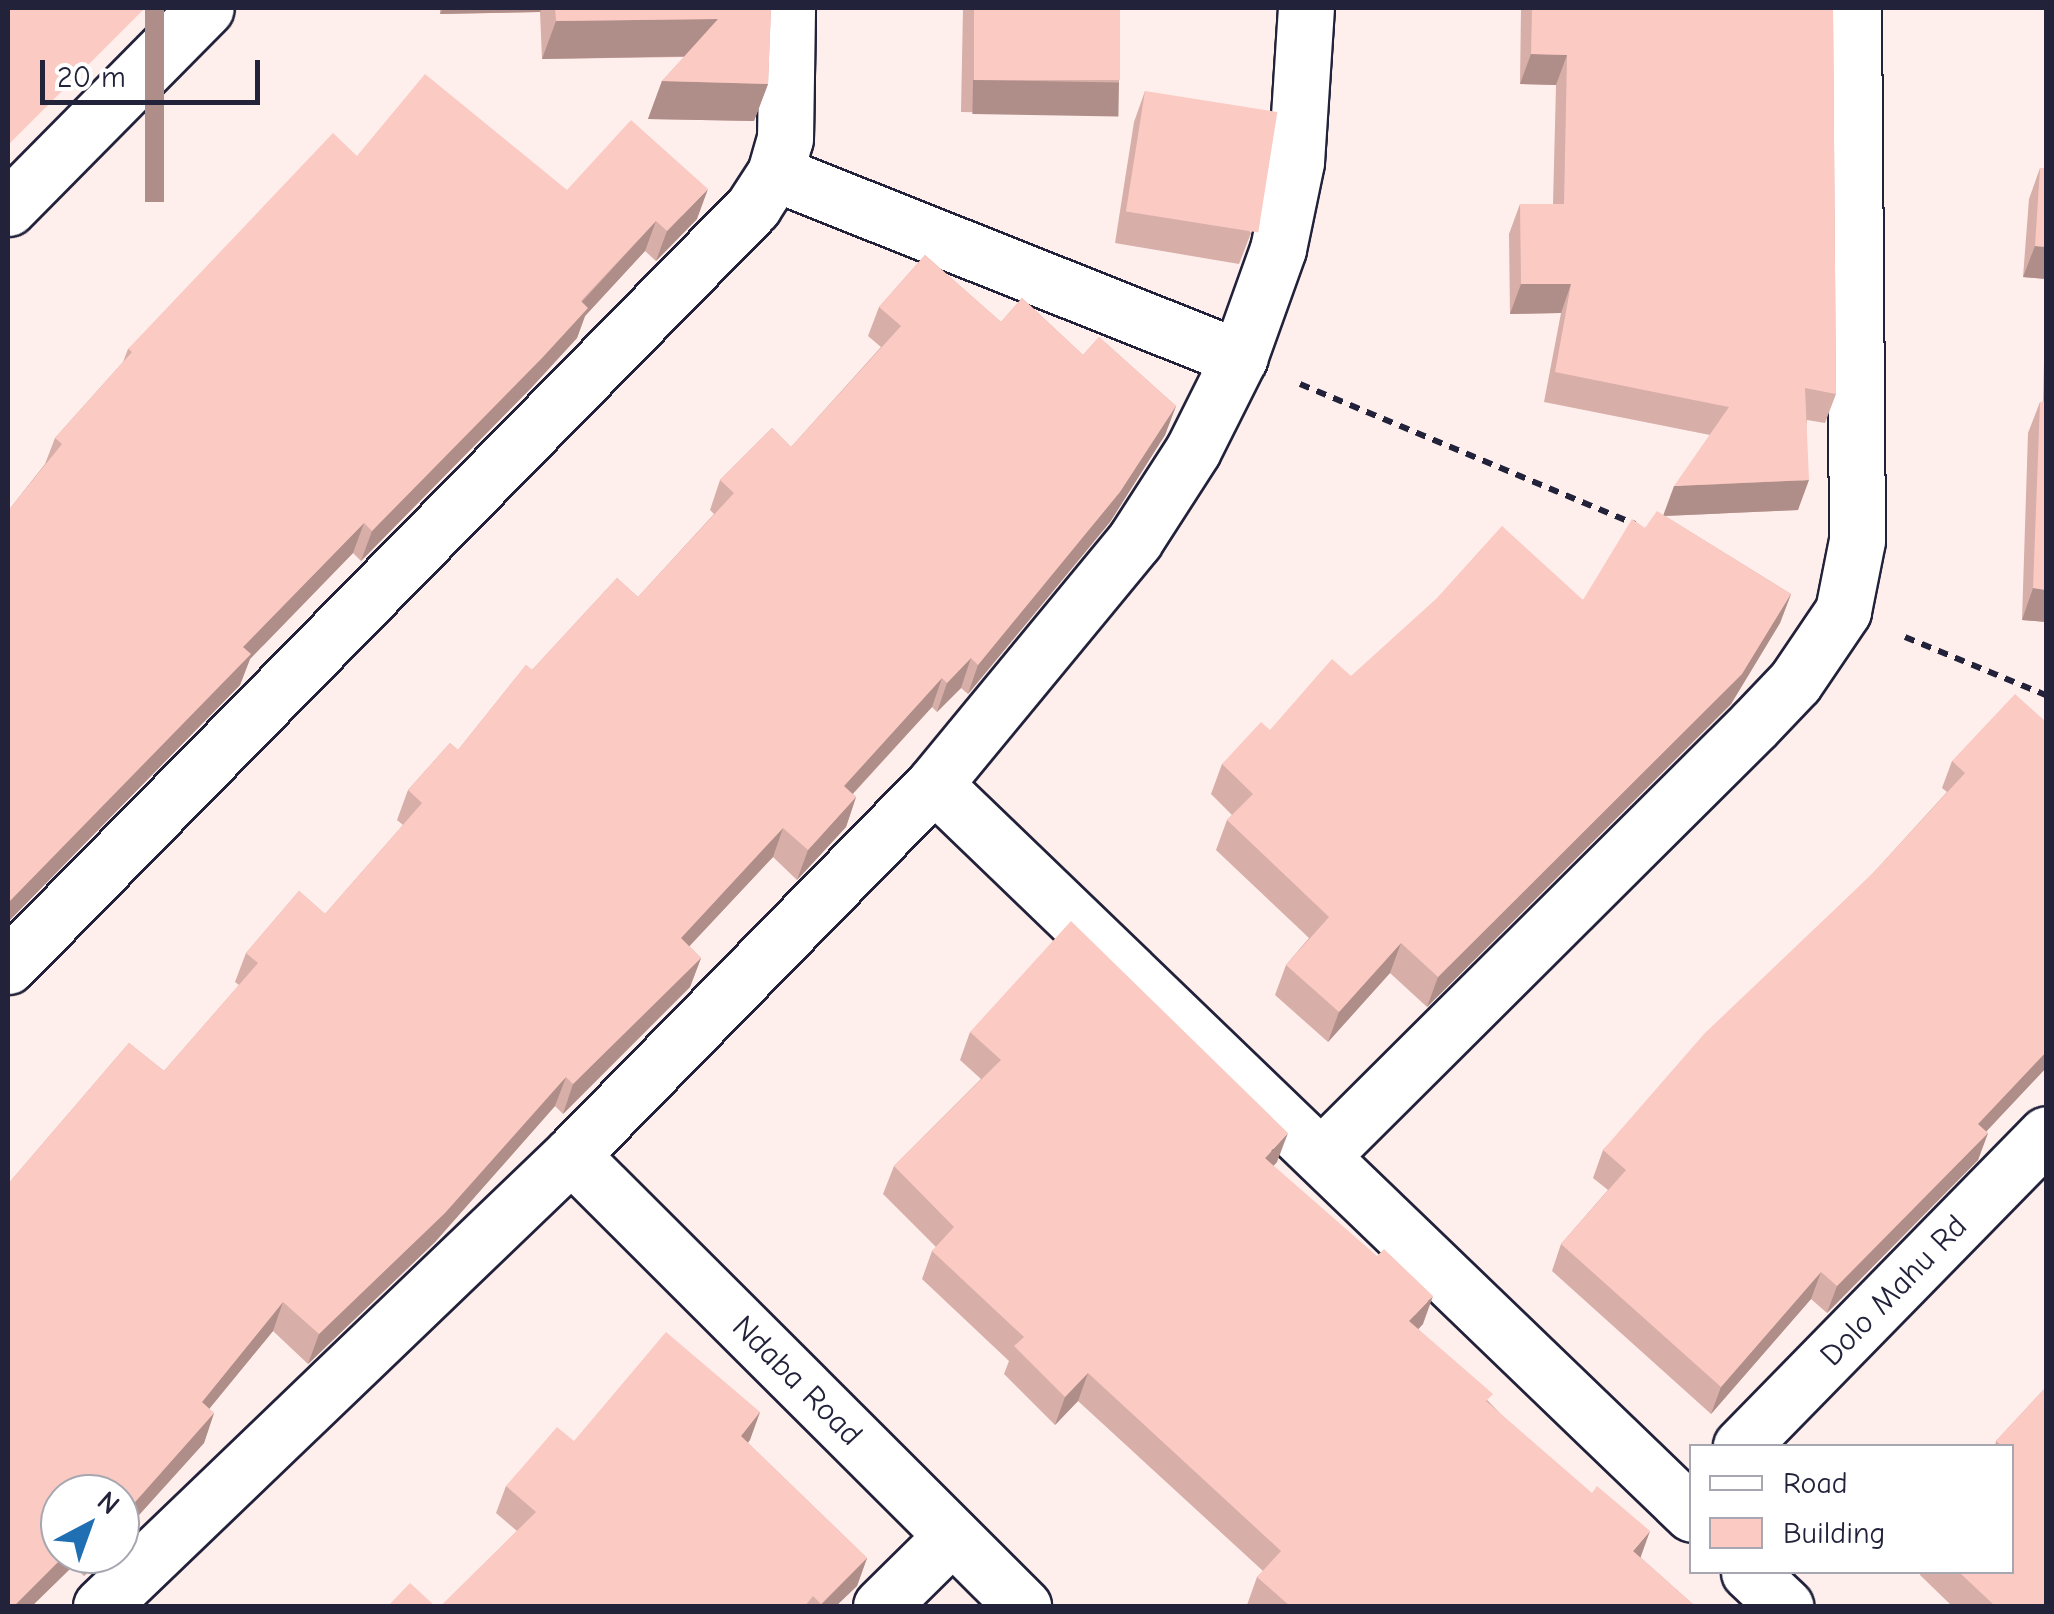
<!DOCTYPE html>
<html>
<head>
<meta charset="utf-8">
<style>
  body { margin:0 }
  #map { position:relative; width:2054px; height:1614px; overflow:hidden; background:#feefed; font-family:"Comic Neue",sans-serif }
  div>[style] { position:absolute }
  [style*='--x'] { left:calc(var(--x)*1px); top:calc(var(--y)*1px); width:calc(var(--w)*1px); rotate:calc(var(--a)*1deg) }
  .path>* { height:6px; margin-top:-3px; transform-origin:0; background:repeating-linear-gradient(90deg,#22223b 0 10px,transparent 0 18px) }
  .roads { filter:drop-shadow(2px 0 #22223b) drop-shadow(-2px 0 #22223b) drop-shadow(0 2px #22223b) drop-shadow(0 -2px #22223b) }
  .street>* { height:55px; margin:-27.5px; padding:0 27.5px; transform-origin:27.5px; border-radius:27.5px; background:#fff }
  .wall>* { inset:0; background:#d7aea8 }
  .shaded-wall>* { inset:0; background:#af8d88; transform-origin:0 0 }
  .building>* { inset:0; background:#facac3; transform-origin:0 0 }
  span { translate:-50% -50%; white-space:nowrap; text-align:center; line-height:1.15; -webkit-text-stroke:8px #fff; paint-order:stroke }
  .street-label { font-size:32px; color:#22223b }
  .frame { position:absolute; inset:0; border:10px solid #22223b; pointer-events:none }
  .legend { position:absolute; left:1689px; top:1444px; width:325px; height:130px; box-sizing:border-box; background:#fff; border:2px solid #a7a7b1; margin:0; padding:12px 18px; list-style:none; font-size:30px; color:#22223b }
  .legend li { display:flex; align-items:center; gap:20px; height:50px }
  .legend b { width:50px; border:2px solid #a7a7b1 }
  .north { position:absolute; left:40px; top:1474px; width:100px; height:100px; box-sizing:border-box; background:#fff; border:2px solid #a7a7b1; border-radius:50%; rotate:41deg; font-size:28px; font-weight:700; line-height:40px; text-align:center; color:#22223b }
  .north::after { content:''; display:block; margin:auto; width:35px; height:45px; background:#1f6fb2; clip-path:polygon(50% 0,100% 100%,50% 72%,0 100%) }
  .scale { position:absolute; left:40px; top:60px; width:220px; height:45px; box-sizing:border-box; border:5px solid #22223b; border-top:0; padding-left:12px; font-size:30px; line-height:35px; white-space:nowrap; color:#22223b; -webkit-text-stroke:8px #fff; paint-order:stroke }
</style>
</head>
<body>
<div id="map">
  <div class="path">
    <div style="--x:1300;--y:384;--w:363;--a:22.7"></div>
    <div style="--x:1905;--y:637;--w:152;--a:22.4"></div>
  </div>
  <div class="roads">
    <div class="street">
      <div style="--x:775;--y:173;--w:500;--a:21.7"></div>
      <div style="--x:8;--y:208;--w:281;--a:-45.3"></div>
      <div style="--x:934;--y:784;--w:1052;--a:43.92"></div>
      <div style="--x:8;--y:966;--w:1064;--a:-45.53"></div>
      <div style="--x:753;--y:207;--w:40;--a:-57.1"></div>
      <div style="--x:775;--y:173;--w:35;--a:-74"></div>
      <div style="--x:785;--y:139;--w:131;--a:-89.1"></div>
      <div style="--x:571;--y:1155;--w:639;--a:44.94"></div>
      <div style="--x:1321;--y:1156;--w:611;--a:-44.87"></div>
      <div style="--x:1754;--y:725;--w:59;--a:-46.4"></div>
      <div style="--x:1795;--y:682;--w:86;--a:-55.9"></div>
      <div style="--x:1843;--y:611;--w:72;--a:-78.8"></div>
      <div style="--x:1857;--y:540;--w:532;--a:-90.43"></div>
      <div style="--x:1741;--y:1446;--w:436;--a:-45.6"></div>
      <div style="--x:1749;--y:1572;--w:50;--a:43.4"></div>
      <div style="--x:101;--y:1606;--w:651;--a:-43.82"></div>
      <div style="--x:571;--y:1155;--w:519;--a:-45.62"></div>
      <div style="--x:934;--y:784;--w:316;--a:-50.5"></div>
      <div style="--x:1135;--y:540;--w:107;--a:-57.2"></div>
      <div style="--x:1193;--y:450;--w:103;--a:-63.4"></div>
      <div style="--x:1239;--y:358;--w:116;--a:-70.3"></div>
      <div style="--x:1278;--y:249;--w:89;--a:-78.3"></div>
      <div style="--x:1296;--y:162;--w:154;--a:-86.3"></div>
      <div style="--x:881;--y:1606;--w:100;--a:-44.6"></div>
    </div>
  </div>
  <div class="wall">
    <div style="clip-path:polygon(440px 8px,771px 8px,768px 84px,754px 121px,648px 119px,662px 81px,684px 57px,542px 59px,540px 12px,440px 14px)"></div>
    <div style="clip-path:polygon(963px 8px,1120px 8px,1119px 83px,1108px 115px,961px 112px)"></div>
    <div style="clip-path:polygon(1521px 8px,1833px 8px,1836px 394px,1825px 423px,1807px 420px,1798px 510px,1665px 516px,1791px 594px,1780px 623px,1731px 704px,1427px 1007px,1390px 973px,1328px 1042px,1275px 995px,1286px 965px,1309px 938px,1216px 850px,1227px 820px,1232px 815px,1211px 794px,1222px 764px,1351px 676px,1583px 600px,1645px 528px,1664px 515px,1710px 435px,1544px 402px,1561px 313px,1510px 314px,1509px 234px,1520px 204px,1553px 204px,1556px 85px,1520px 84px)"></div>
    <div style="clip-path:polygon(1145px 91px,1251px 233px,1239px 264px,1115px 243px,1134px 122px)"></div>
    <div style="clip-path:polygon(357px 156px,567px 190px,697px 219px,656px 261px,645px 251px,585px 316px,577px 338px,532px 387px,361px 561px,353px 553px,250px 659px,240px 685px,8px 922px,8px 511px,45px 464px,55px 438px,123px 362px,128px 349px)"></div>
    <div style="clip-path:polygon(2040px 168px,2046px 168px,2046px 622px,2022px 620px,2028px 433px,2040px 402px,2043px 402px,2046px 279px,2023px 277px,2029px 199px)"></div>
    <div style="clip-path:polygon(925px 255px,1001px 322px,1022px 298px,1083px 355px,1099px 337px,1176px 406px,1165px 435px,1110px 522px,968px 694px,961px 688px,937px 712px,932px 707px,853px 794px,856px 797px,846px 827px,797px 880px,773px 857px,689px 946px,701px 958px,690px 987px,563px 1114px,555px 1106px,435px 1242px,308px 1364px,273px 1331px,209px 1409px,214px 1413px,204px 1443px,120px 1536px,120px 1494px,60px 1494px,60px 1554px,104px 1554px,84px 1576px,73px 1566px,32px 1606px,8px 1606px,8px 1184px,129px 1043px,164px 1071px,239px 985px,235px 982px,246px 953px,299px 891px,325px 914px,403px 825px,397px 820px,408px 790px,450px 743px,458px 750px,526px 665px,532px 670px,617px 578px,638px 597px,714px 514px,710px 510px,720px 480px,772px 428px,791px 447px,881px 347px,868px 336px,879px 307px)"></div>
    <div style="clip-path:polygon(2046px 722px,2046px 1068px,1986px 1131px,1988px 1133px,1978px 1160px,1827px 1313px,1811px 1299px,1711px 1414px,1552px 1271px,1561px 1244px,1608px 1190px,1593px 1178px,1603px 1150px,1875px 871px,1947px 792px,1942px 788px,1952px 761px)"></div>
    <div style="clip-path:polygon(970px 1032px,1277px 1162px,1273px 1166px,1423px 1324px,1418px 1329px,1640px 1557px,1695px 1606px,1248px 1606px,1247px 1605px,1257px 1577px,1263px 1571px,1078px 1401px,1055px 1425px,1004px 1374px,1009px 1361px,922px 1279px,932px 1251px,936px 1247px,883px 1194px,894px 1166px,981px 1079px,960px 1060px)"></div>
    <div style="clip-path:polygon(2046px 1387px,2046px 1606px,1952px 1606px,1920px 1575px,1921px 1572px,2012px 1572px,2012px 1446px,1995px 1446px,1996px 1441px)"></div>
    <div style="clip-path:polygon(760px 1412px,748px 1443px,867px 1558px,857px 1586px,836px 1606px,441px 1606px,517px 1531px,496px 1513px,506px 1486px,574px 1441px)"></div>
  </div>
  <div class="shaded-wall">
    <div style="left:145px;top:8px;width:19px;height:194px"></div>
    <div style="clip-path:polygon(443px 8px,542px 8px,540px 12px,440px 14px)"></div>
    <div style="clip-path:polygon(718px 19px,704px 56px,542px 59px,556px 21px)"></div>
    <div style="clip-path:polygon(1531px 54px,1567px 55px,1556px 85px,1520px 84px)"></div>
    <div style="left:973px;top:80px;width:146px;height:34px;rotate:1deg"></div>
    <div style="clip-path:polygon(662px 81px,768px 84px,754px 121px,648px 119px)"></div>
    <div style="clip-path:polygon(708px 189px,697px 219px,656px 261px,667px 231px)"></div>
    <div style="clip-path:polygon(656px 221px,645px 251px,585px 316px,577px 338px,532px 387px,361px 561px,372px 531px)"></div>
    <div style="clip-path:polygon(2035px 246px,2046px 247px,2046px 279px,2023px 277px)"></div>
    <div style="clip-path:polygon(1521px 284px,1571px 284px,1561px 313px,1510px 314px)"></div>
    <div style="clip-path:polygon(1176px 406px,1165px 435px,1110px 522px,968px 694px,978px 665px)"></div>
    <div style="clip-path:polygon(1809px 480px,1798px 510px,1663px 516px,1674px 486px)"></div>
    <div style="clip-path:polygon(364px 523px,353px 553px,250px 659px,240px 685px,8px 922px,8px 903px,243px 647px)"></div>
    <div style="clip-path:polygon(2033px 588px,2046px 590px,2046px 622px,2022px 620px)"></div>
    <div style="clip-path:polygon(1791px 594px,1780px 623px,1731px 704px,1427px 1007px,1438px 977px)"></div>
    <div style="clip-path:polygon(971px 658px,961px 688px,937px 712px,947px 683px)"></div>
    <div style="clip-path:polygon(942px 678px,932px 707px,833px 815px,844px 786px)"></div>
    <div style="clip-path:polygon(856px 797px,846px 827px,797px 880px,808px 850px)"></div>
    <div style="clip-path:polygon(783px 828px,773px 857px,670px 967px,681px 938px)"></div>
    <div style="clip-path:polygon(1401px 943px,1390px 973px,1328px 1042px,1339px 1012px)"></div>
    <div style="clip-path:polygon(701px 958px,690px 987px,563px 1114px,573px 1084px)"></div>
    <div style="clip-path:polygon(2046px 1052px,2046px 1068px,1968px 1151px,1978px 1124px)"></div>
    <div style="clip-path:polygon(566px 1077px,555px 1106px,435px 1242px,308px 1364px,319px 1334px)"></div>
    <div style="clip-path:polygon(1288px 1133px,1277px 1162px,1254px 1187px,1265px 1158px)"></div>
    <div style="clip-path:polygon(1988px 1133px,1978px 1160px,1827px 1313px,1837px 1286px)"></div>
    <div style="clip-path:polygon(1821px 1272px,1811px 1299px,1711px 1414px,1721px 1387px)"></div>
    <div style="clip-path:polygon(1433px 1296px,1423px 1324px,1399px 1350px,1409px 1321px)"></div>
    <div style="clip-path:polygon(283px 1302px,273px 1331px,191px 1431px,202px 1402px)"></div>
    <div style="clip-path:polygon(1088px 1373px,1078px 1401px,1055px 1425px,1065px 1397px)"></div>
    <div style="clip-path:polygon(760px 1412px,750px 1440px,731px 1463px,741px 1436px)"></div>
    <div style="clip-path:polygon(214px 1413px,204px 1443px,120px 1536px,120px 1519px)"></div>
    <div style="clip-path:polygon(1650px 1531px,1640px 1559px,1633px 1551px)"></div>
    <div style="clip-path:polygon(66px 1554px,77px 1554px,73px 1566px,32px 1606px,14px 1606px)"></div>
    <div style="clip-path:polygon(92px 1554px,104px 1554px,84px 1576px)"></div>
    <div style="clip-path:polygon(867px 1558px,857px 1586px,836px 1606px,820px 1606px)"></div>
  </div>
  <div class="building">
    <div style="clip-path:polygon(8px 8px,145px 8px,8px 145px)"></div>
    <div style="clip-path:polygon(555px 8px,771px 8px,768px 84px,662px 81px,718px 19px,556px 21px)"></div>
    <div style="left:974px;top:8px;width:146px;height:72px"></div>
    <div style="clip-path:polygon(1532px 8px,1833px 8px,1836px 394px,1805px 388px,1809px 480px,1674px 486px,1729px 407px,1555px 372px,1571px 284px,1521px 284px,1520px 204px,1564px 204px,1567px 55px,1531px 54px)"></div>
    <div style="clip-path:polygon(425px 74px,567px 190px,631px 120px,708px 189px,667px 231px,656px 221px,581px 301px,588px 308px,543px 357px,372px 531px,364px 523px,243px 647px,251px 654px,8px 903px,8px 511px,62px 444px,55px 438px,132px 352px,128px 349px,333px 133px,357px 156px)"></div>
    <div style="left:1145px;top:91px;width:134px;height:122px;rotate:9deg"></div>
    <div style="clip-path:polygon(2040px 168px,2046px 168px,2046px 247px,2035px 246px)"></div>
    <div style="clip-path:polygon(925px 255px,1001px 322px,1022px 298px,1083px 355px,1099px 337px,1176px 406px,1120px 492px,978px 665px,971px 658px,947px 683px,942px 678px,844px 786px,856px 797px,808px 850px,783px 828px,681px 938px,701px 958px,573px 1084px,566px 1077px,445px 1213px,319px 1334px,283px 1302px,202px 1402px,214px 1413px,120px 1519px,120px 1494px,60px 1494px,60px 1554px,66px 1554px,14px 1606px,8px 1606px,8px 1184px,129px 1043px,164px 1071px,258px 963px,246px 953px,299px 891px,325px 914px,422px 803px,408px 790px,450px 743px,458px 750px,526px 665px,532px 670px,617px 578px,638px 597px,734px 493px,720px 480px,772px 428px,791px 447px,901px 326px,879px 307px)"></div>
    <div style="clip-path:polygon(2046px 401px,2046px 590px,2033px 588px,2040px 402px)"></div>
    <div style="clip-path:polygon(1657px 511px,1791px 594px,1742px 674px,1438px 977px,1401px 943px,1339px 1012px,1286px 965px,1329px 917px,1227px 820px,1253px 794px,1222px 764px,1261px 722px,1270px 730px,1332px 659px,1351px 676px,1437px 598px,1502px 526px,1583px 600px,1632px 519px,1645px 528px)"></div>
    <div style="clip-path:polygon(2015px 694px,2046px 722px,2046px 1052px,1978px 1124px,1988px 1133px,1837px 1286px,1821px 1272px,1721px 1387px,1561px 1244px,1626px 1170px,1603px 1150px,1704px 1034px,1875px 871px,1965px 773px,1952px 761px)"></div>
    <div style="clip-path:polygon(1071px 921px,1288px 1133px,1265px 1158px,1377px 1256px,1384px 1249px,1433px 1296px,1409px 1321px,1493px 1394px,1486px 1401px,1592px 1493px,1597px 1486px,1650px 1531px,1633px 1551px,1695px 1606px,1290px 1606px,1257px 1577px,1281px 1551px,1088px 1373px,1065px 1397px,1014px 1346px,1024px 1337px,932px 1251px,954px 1227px,894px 1166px,1001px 1060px,970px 1032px)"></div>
    <div style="clip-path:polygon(666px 1332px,760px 1412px,741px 1436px,867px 1558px,821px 1604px,813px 1596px,805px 1606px,441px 1606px,536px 1512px,506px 1486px,557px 1427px,574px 1441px)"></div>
    <div style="clip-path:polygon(2046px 1387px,2046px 1606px,1995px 1606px,1959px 1572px,2012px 1572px,2012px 1460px,2014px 1458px,2012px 1455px,2012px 1446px,2002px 1446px,1996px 1441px)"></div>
    <div style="clip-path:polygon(410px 1583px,435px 1606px,388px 1606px)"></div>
  </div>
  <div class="street-label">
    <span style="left:1894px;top:1291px;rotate:-46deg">Dolo Mahu Rd</span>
    <span style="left:797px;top:1381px;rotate:45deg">Ndaba Road</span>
  </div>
  <div class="frame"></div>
  <ul class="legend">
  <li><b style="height:12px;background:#fff"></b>Road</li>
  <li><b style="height:28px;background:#facac3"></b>Building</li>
  </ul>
  <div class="north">N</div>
  <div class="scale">20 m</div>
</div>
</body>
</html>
